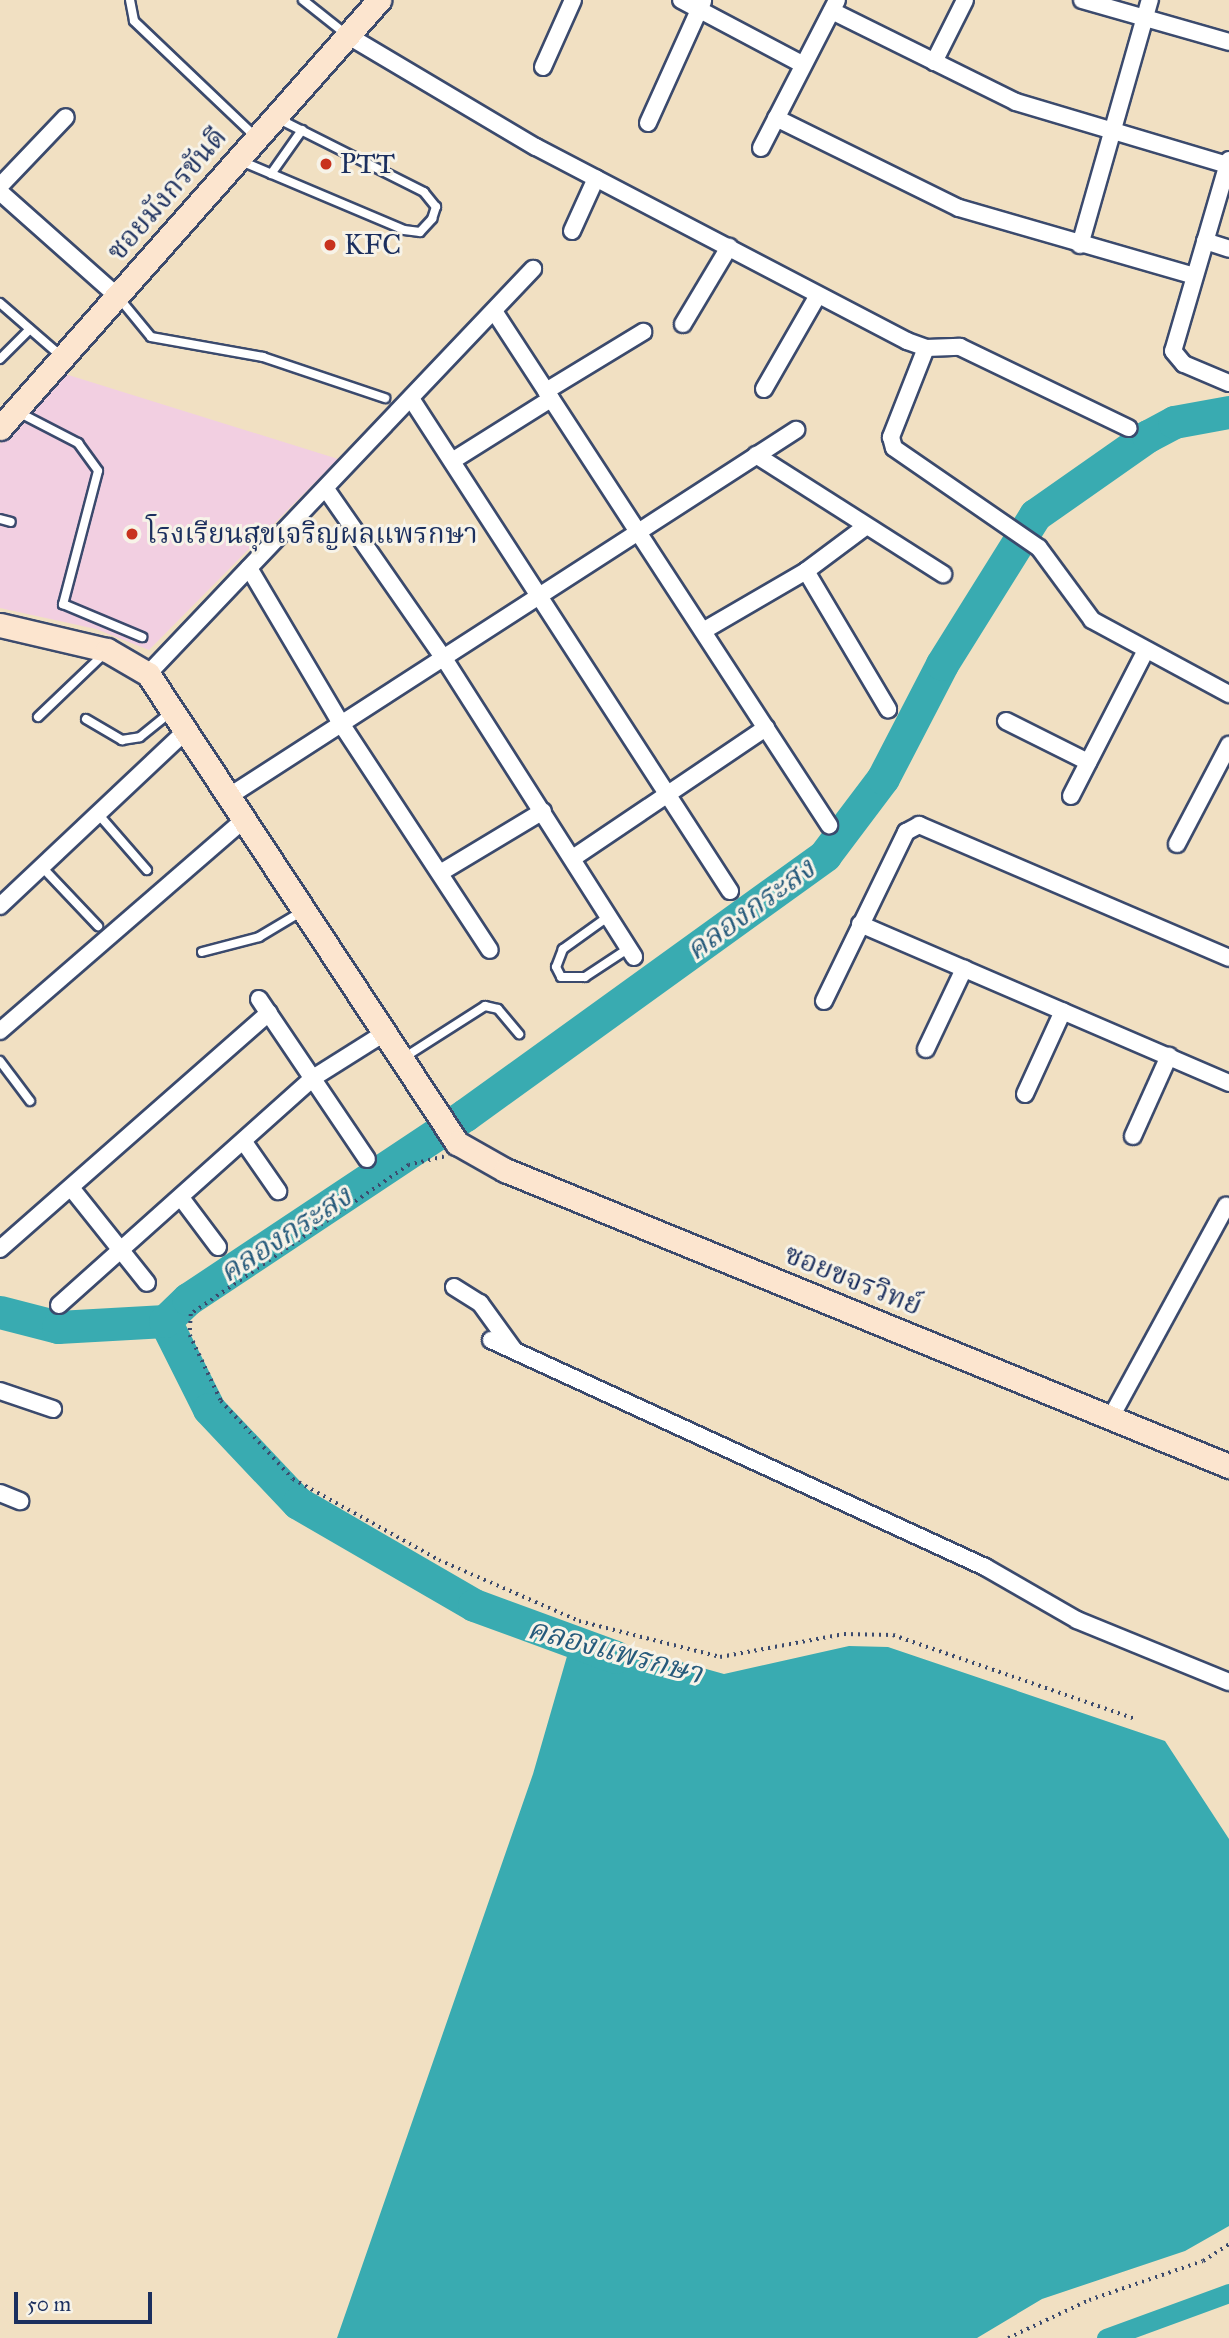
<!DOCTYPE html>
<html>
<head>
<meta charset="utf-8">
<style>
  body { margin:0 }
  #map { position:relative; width:1229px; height:2338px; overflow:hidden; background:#f1e0c2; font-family:"IM FELL Great Primer","Noto Serif Thai",serif }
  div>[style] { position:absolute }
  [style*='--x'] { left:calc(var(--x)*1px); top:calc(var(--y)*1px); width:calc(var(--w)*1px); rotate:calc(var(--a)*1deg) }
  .built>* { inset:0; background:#f2cfe1 }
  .water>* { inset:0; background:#39abb1 }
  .canal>* { height:19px; margin:-9.5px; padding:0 9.5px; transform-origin:9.5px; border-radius:9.5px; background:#39abb1 }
  .river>* { height:33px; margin:-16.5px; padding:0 16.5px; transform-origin:16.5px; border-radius:16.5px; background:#39abb1 }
  .path>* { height:3.5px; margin-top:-1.75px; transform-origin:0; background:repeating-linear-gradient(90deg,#3b4a6d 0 2px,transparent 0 7px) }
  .roads { filter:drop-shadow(2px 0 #3b4a6d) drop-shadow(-2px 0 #3b4a6d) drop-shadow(0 2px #3b4a6d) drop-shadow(0 -2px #3b4a6d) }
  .lane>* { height:8px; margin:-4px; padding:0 4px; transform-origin:4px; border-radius:4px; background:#fff }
  .street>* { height:16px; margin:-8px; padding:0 8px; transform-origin:8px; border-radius:8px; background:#fff }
  .secondary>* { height:23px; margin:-11.5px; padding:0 11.5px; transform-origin:11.5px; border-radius:11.5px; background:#fce5cf }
  .dots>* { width:19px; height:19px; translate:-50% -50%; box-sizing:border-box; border:4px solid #f7f3e8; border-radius:50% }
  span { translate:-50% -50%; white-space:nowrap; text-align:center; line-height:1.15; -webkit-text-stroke:6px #f7f3e8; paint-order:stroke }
  .poi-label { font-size:28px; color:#1b2f5e }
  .left { translate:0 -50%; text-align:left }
  .street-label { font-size:28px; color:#1b2f5e }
  .water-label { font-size:30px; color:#265a7b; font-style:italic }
  .scale { position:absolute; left:14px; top:2292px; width:138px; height:32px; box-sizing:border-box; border:4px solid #1b2f5e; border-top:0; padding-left:9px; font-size:21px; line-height:24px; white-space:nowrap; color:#1b2f5e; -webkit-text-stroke:5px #f7f3e8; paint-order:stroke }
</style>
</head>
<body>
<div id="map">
  <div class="built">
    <div style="clip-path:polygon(62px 373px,338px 459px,149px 650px,96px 629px,0 608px,0 444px)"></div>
  </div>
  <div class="water">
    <div style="clip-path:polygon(574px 1632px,724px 1674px,849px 1646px,888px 1647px,1165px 1741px,1229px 1839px,1229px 2226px,1185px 2251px,1042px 2299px,977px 2338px,337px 2338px,533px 1774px)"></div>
  </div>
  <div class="canal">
    <div style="--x:1106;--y:2338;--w:131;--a:-20.1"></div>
  </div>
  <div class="river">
    <div style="--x:0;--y:1312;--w:60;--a:14.5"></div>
    <div style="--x:58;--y:1327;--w:107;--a:-3.2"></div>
    <div style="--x:165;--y:1321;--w:98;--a:63.4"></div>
    <div style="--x:209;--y:1409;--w:129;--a:46.6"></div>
    <div style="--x:298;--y:1503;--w:203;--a:30.1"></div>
    <div style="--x:474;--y:1605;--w:151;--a:20.1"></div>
    <div style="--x:165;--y:1321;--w:32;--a:-44"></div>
    <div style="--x:188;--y:1299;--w:333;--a:-33.6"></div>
    <div style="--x:465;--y:1115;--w:444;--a:-35.8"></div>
    <div style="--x:825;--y:855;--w:96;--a:-53"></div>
    <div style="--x:883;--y:778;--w:128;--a:-62.6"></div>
    <div style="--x:942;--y:664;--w:176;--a:-58"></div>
    <div style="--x:1035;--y:515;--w:138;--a:-35"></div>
    <div style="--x:1148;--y:436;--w:30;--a:-28"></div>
    <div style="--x:1174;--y:422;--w:56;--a:-10.3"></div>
  </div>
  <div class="path">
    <div style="--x:444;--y:1157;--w:36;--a:167"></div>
    <div style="--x:409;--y:1165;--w:264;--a:145.6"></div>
    <div style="--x:191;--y:1314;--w:21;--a:93"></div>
    <div style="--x:190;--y:1335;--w:73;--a:64.8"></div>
    <div style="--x:221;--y:1401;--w:106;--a:47.3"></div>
    <div style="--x:293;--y:1479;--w:167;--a:29"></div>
    <div style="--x:439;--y:1560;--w:153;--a:23.5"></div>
    <div style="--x:579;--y:1621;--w:146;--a:14.3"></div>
    <div style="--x:720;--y:1657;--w:126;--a:-10.5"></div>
    <div style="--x:844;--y:1634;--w:49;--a:1.2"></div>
    <div style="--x:893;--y:1635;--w:257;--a:19.1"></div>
    <div style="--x:1008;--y:2338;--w:89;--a:-25.1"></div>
    <div style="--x:1089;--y:2300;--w:120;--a:-18.9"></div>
    <div style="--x:1203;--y:2261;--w:31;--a:-33"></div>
  </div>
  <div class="roads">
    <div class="lane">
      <div style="--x:130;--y:0;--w:21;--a:79"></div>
      <div style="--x:134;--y:21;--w:168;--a:43.6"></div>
      <div style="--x:303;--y:0;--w:56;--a:38.5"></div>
      <div style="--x:241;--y:161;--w:177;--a:22.9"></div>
      <div style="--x:404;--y:230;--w:16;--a:7"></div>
      <div style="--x:420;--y:232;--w:18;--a:-47"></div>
      <div style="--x:432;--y:219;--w:13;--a:-72"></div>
      <div style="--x:436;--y:207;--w:19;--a:-129"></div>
      <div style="--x:424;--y:192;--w:165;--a:-153.3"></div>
      <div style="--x:271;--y:174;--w:54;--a:-54.8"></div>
      <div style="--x:119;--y:298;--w:50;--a:50.6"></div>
      <div style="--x:151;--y:337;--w:114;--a:10.1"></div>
      <div style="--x:263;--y:357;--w:129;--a:18.6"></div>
      <div style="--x:0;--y:303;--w:81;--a:41"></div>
      <div style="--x:0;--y:359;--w:42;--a:-45"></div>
      <div style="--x:18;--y:412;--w:68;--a:27.3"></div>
      <div style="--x:78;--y:443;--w:34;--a:54"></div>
      <div style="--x:98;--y:471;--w:138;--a:104.7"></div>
      <div style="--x:63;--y:604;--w:86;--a:22.7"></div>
      <div style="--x:0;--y:519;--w:11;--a:15"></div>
      <div style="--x:38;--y:717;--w:91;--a:-43.7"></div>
      <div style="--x:86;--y:719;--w:42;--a:30.3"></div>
      <div style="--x:122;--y:740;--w:18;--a:-9"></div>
      <div style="--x:140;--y:737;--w:38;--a:-39"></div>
      <div style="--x:99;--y:815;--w:73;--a:48.9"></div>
      <div style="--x:41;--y:866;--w:83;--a:46.5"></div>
      <div style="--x:609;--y:916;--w:57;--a:144.3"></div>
      <div style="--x:563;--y:949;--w:19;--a:111"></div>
      <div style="--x:556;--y:967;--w:11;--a:63"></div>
      <div style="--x:561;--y:977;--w:24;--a:0"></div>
      <div style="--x:585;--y:977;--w:53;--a:-33.4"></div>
      <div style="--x:202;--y:952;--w:59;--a:-14.7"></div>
      <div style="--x:259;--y:937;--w:49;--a:-30.8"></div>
      <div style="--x:405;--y:1057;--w:95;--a:-32.5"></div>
      <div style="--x:485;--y:1006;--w:13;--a:13"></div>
      <div style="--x:498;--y:1009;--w:33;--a:50"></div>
      <div style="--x:0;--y:1061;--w:50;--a:53.1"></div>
    </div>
    <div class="street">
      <div style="--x:681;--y:0;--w:137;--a:27.9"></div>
      <div style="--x:1082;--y:0;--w:153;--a:15.9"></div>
      <div style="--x:832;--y:11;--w:205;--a:26.3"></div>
      <div style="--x:1016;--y:102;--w:221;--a:16.6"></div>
      <div style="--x:347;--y:35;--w:220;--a:30.7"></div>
      <div style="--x:536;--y:147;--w:419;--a:27.6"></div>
      <div style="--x:907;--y:341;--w:20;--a:20"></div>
      <div style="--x:926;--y:348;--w:34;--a:-2"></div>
      <div style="--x:960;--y:347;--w:187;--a:25.7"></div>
      <div style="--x:934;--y:62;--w:69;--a:-63.4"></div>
      <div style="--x:543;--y:67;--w:73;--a:-65.9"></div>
      <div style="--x:776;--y:118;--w:204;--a:26.2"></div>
      <div style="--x:959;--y:208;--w:245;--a:16.1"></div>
      <div style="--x:648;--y:123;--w:134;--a:-65.7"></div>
      <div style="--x:761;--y:148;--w:166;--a:-62.8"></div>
      <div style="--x:1229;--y:160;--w:199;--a:106.3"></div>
      <div style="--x:1173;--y:351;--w:17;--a:50"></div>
      <div style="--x:1184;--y:364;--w:49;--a:22.9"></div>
      <div style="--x:0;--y:186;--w:95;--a:-46.3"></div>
      <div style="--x:0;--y:192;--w:157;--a:41.6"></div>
      <div style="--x:572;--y:231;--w:58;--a:-65.6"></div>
      <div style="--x:1205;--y:241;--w:25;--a:18"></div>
      <div style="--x:1080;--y:245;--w:255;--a:-74.1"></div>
      <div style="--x:494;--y:311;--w:614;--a:56.91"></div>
      <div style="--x:683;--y:324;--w:90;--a:-59.1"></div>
      <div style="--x:926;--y:348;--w:96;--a:111.5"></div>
      <div style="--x:891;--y:437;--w:11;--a:75"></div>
      <div style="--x:894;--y:448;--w:176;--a:34.6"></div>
      <div style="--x:1039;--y:548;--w:89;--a:53.6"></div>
      <div style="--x:1092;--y:620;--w:156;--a:28.4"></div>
      <div style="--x:764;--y:389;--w:108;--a:-60.1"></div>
      <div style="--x:546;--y:391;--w:114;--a:-31.3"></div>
      <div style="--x:412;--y:400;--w:585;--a:57.07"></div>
      <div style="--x:756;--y:455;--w:222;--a:32.5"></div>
      <div style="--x:452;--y:461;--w:117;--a:-32.1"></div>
      <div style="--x:326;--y:489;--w:208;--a:55.2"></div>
      <div style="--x:445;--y:660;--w:352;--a:57.5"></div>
      <div style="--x:249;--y:568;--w:182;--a:59.4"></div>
      <div style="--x:342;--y:725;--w:269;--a:56.7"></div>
      <div style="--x:806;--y:571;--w:161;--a:59.3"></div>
      <div style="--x:703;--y:631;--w:119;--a:-30.2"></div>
      <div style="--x:806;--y:571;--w:74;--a:-36.7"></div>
      <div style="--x:148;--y:674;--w:559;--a:-46.45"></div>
      <div style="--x:1006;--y:721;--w:92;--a:26.6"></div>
      <div style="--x:231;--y:795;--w:673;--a:-32.86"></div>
      <div style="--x:1071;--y:796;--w:164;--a:-62.8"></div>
      <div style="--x:1177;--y:844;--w:112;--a:-62.3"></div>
      <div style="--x:573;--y:858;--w:233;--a:-34"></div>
      <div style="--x:440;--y:873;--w:120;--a:-31"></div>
      <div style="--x:0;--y:906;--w:258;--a:-43.3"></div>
      <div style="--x:860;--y:924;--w:402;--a:23.3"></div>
      <div style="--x:259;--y:999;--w:193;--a:56"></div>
      <div style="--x:824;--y:1001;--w:188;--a:-64.1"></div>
      <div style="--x:906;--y:832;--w:15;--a:-28"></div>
      <div style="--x:919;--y:825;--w:337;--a:23.2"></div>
      <div style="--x:0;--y:1031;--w:325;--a:-40.9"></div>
      <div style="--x:926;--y:1049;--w:89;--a:-64.6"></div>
      <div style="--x:1025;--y:1094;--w:91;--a:-65.4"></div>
      <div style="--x:1133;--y:1136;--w:88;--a:-65.8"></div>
      <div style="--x:244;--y:1142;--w:60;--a:55.2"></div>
      <div style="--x:72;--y:1189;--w:120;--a:51.4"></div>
      <div style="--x:182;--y:1199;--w:60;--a:53.1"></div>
      <div style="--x:0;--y:1249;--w:358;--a:-41.3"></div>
      <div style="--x:454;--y:1287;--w:31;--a:32"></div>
      <div style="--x:480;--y:1303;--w:58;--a:54.1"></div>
      <div style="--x:59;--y:1305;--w:341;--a:-41.8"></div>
      <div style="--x:313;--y:1078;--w:83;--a:-32.2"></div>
      <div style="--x:491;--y:1340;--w:544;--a:24.68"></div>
      <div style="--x:985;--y:1567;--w:106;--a:29.9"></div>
      <div style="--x:1077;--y:1620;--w:164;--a:22.2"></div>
      <div style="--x:0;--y:1391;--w:56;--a:18.8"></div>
      <div style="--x:1110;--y:1419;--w:243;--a:-61.4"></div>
      <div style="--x:0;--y:1493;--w:22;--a:22"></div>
    </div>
    <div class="secondary">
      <div style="--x:0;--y:428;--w:572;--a:-48.47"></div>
      <div style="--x:0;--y:625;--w:110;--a:13.2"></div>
      <div style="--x:107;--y:650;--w:48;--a:30.3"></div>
      <div style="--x:148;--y:674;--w:562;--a:56.62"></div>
      <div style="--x:457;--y:1143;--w:55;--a:29.4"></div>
      <div style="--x:505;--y:1170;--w:782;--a:22.24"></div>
    </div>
  </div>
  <div class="dots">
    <div style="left:326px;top:164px;background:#c8321e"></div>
    <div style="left:330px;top:245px;background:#c8321e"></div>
    <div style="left:132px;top:534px;background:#c8321e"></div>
  </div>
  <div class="poi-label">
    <span class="left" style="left:340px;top:164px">PTT</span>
    <span class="left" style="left:344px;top:245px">KFC</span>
    <span class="left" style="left:146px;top:534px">โรงเรียนสุขเจริญผลแพรกษา</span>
  </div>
  <div class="street-label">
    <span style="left:167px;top:194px;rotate:-49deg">ซอยมังกรขันดี</span>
    <span style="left:853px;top:1280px;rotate:22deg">ซอยขจรวิทย์</span>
  </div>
  <div class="water-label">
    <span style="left:750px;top:909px;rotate:-36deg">คลองกระสง</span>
    <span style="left:285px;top:1234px;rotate:-33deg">คลองกระสง</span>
    <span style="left:615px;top:1651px;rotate:15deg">คลองแพรกษา</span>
  </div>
  <div class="scale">50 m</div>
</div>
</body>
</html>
